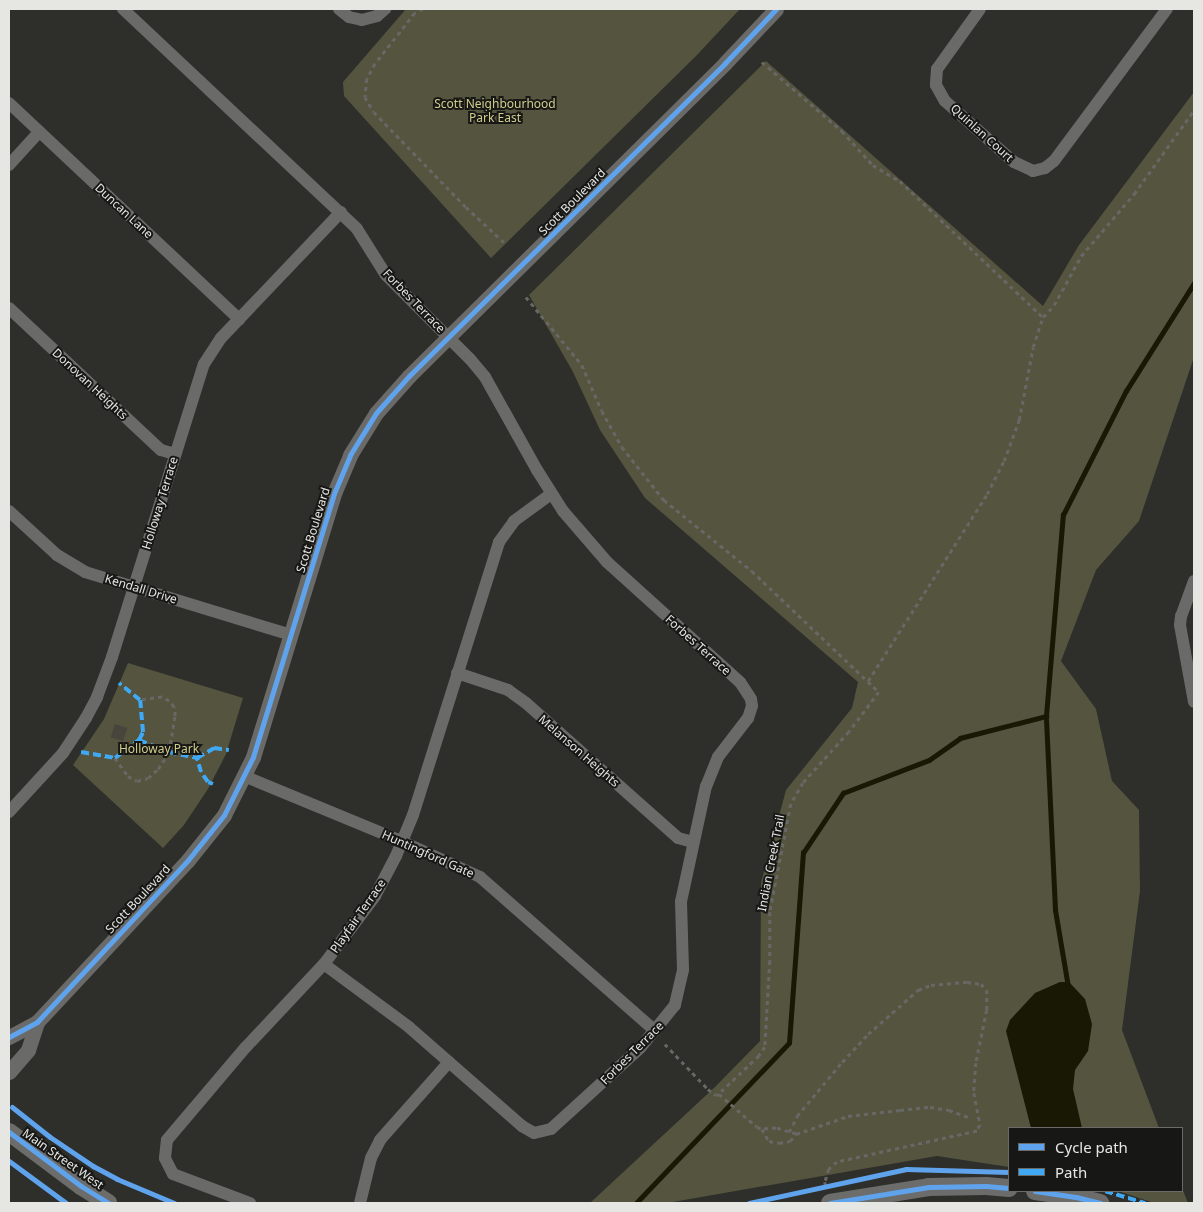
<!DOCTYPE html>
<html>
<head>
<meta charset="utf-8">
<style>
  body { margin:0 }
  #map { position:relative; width:1203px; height:1212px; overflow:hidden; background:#2e2e2b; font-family:"Noto Sans",sans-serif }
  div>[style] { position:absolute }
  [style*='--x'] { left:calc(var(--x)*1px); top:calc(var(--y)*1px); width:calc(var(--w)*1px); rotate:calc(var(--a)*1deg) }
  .green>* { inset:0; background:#55543f }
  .water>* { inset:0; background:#191804 }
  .stream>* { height:4.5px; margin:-2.25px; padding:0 2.25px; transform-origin:2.25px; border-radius:2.25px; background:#191804 }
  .building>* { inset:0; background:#46463d; transform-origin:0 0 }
  .path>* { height:2.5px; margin-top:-1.25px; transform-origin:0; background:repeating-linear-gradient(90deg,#676765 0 4px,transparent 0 8px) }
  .minor>* { height:12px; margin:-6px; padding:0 6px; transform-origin:6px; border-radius:6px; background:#6a6a68 }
  .tertiary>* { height:15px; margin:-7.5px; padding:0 7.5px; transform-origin:7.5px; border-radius:7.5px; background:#6a6a68 }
  .secondary>* { height:18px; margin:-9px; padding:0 9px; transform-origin:9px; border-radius:9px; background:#6c6c6a }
  .quiet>* { height:4px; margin-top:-2px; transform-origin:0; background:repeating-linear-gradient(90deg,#3fa9f5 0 8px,transparent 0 12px) }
  .cycleway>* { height:5px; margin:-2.5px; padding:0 2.5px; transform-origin:2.5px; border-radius:2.5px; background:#60a3ed }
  span { translate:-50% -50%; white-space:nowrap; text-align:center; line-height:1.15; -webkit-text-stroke:4px #171715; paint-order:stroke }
  .park-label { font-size:12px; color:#d1ce8d }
  .street-label { font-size:12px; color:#e6e6e3 }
  .frame { position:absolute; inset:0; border:10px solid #e6e6e3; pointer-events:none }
  .legend { position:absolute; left:1008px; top:1127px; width:175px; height:65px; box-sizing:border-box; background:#171715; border:1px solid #6a6a67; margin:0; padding:6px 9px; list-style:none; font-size:15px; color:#e6e6e3 }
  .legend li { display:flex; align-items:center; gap:10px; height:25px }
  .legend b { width:25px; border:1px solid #6a6a67 }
</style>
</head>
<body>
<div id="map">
  <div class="green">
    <div style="clip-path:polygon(406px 9px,740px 9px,697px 55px,491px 258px,344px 96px,343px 82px)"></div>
    <div style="clip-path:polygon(766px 61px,1043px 306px,1079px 245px,1194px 92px,1194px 357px,1139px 521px,1096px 570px,1061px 661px,1096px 709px,1112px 781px,1139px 810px,1140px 891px,1122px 1030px,1159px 1128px,1009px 1128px,1009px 1167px,937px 1156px,667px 1203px,590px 1203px,715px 1087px,760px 1041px,761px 883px,786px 790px,852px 708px,858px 682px,645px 498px,600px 430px,573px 372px,529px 295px)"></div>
    <div style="clip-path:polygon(128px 663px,243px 698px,226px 754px,208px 789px,184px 825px,163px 848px,73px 765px,104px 719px)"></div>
    <div style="clip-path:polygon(1182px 1188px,1188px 1203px,1154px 1203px,1118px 1191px,1182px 1191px)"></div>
  </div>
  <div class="water">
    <div style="clip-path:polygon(1060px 982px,1069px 982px,1085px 999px,1092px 1024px,1088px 1051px,1075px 1070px,1073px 1089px,1082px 1128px,1031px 1128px,1006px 1031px,1010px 1020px,1035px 993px)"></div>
  </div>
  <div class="stream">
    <div style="--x:1068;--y:987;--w:78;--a:-99.6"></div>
    <div style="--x:1055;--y:910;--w:194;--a:-92.7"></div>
    <div style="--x:1046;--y:716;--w:202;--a:-85.2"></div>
    <div style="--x:1063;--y:515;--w:139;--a:-63.1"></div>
    <div style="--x:1126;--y:391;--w:128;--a:-57.8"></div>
    <div style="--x:636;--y:1203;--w:221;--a:-46.3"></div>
    <div style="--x:789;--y:1043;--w:191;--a:-85.8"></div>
    <div style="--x:803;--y:853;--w:72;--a:-56.3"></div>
    <div style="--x:843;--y:793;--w:92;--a:-21"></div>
    <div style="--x:929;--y:760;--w:38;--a:-35"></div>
    <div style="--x:960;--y:738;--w:89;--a:-14.3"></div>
  </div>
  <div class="building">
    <div style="left:115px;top:724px;width:13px;height:14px;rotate:18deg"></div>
  </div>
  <div class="path">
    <div style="--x:423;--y:9;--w:9;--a:153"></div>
    <div style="--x:415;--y:13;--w:65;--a:128.1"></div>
    <div style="--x:375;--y:64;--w:17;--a:118"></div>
    <div style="--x:367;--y:79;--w:18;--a:96"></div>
    <div style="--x:365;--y:97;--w:17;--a:59"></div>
    <div style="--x:374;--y:112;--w:132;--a:45.9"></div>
    <div style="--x:466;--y:207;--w:56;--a:42.8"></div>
    <div style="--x:762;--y:62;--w:106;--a:40.8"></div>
    <div style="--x:842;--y:131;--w:46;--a:47.6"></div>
    <div style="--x:873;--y:165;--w:31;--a:31"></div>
    <div style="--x:900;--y:181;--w:197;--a:43.6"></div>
    <div style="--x:1043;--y:317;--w:16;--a:-47"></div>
    <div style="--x:1054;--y:305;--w:56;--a:-61.1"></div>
    <div style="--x:1081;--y:256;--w:82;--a:-49.5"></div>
    <div style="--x:1134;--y:194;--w:103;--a:-54.5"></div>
    <div style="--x:526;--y:297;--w:88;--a:50.5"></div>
    <div style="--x:582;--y:365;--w:50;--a:66.5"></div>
    <div style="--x:602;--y:411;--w:41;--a:60.9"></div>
    <div style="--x:622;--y:447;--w:68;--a:51.6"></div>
    <div style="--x:664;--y:500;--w:113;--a:38.9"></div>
    <div style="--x:752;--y:571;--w:175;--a:43.6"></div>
    <div style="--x:879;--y:692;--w:50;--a:126.9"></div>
    <div style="--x:849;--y:732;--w:69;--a:132"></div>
    <div style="--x:803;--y:783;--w:24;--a:120"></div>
    <div style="--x:791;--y:804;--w:110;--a:101"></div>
    <div style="--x:770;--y:912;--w:49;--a:90"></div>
    <div style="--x:770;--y:961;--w:86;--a:93.3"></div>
    <div style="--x:765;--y:1047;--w:11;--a:124"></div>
    <div style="--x:759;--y:1056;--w:55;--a:136.5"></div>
    <div style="--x:868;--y:681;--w:222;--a:-57.5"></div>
    <div style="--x:987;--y:494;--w:37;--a:-63"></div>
    <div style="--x:1004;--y:461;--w:44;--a:-69.9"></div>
    <div style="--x:1019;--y:420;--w:74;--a:-79.1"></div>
    <div style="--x:1033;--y:347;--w:32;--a:-72"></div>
    <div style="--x:115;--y:758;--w:22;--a:54"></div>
    <div style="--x:128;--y:776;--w:10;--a:29"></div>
    <div style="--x:137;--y:781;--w:11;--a:-15"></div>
    <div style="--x:148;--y:778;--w:13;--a:-42"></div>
    <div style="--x:158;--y:769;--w:20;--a:-57"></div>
    <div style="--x:169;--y:752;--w:36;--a:-81"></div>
    <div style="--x:175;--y:716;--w:9;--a:-96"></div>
    <div style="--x:174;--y:707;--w:8;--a:-130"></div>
    <div style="--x:169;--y:701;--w:8;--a:-150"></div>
    <div style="--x:162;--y:697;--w:22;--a:172"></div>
    <div style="--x:665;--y:1044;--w:62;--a:46.3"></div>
    <div style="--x:708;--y:1089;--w:10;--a:37"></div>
    <div style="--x:716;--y:1095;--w:3;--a:-18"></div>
    <div style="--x:719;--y:1094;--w:50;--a:41"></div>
    <div style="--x:757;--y:1127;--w:5;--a:22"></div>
    <div style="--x:762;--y:1129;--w:14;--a:60"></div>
    <div style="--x:769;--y:1141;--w:10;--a:11"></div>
    <div style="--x:779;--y:1143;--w:11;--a:-10"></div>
    <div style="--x:790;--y:1141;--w:9;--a:-49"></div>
    <div style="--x:796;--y:1134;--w:21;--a:-163"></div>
    <div style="--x:776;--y:1128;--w:14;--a:176"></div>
    <div style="--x:789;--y:1132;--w:18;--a:-63"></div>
    <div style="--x:797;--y:1116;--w:70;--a:-50.2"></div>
    <div style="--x:842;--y:1062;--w:38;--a:-47"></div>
    <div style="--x:868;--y:1034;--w:67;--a:-41.3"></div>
    <div style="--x:918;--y:990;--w:14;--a:-21"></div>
    <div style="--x:931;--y:985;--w:36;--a:-5"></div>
    <div style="--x:967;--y:982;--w:14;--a:8"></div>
    <div style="--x:981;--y:984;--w:8;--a:45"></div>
    <div style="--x:987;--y:990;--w:20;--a:90"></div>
    <div style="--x:987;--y:1010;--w:54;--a:101.7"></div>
    <div style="--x:976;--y:1063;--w:30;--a:94"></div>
    <div style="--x:974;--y:1093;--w:33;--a:79"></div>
    <div style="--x:980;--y:1125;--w:7;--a:117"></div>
    <div style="--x:977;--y:1131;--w:143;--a:167.5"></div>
    <div style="--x:837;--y:1162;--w:11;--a:139"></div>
    <div style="--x:829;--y:1169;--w:14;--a:107"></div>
    <div style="--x:825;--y:1182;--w:6;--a:81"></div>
    <div style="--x:796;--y:1134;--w:55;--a:-19.1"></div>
    <div style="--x:848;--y:1116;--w:52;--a:-6.6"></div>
    <div style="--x:900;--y:1110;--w:30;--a:-6"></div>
    <div style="--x:930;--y:1107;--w:19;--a:9"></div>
    <div style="--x:949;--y:1110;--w:23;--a:20"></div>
  </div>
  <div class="minor">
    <div style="--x:123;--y:9;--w:321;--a:43.2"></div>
    <div style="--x:357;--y:229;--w:54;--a:57.8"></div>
    <div style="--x:386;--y:275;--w:119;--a:45"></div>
    <div style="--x:470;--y:359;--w:23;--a:50"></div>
    <div style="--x:485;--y:377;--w:107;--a:60.8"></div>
    <div style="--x:537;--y:470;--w:49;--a:57.6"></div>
    <div style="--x:563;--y:511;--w:67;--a:49.2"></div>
    <div style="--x:607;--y:562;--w:179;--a:42.1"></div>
    <div style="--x:740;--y:682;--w:20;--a:57"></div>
    <div style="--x:751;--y:699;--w:7;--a:82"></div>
    <div style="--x:752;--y:706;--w:13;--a:108"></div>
    <div style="--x:748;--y:718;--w:49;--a:127.6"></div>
    <div style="--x:718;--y:757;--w:31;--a:112"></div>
    <div style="--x:706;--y:786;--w:119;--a:102.2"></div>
    <div style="--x:681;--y:902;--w:68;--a:88.3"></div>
    <div style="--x:683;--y:970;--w:36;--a:103"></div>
    <div style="--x:675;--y:1005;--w:55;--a:129.1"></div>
    <div style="--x:640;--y:1048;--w:120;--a:137.7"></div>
    <div style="--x:551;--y:1129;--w:17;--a:167"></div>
    <div style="--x:534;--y:1133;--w:14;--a:-150"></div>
    <div style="--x:522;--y:1126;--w:150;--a:-138.8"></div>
    <div style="--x:409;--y:1027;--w:106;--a:-143.5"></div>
    <div style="--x:339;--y:9;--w:13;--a:39"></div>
    <div style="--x:349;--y:17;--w:13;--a:13"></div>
    <div style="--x:362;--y:20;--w:16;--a:-15"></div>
    <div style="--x:377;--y:16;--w:11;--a:-41"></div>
    <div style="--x:980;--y:9;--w:74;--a:125.6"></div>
    <div style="--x:937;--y:69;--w:16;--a:94"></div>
    <div style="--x:936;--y:85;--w:18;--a:61"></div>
    <div style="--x:945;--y:101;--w:92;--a:41.5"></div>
    <div style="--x:1014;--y:162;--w:21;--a:25"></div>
    <div style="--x:1033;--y:171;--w:12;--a:-14"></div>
    <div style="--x:1045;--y:168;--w:11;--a:-38"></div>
    <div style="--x:1054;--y:161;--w:189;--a:-53.4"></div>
    <div style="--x:9;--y:103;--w:316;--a:43.2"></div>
    <div style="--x:9;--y:165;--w:45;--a:-47.7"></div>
    <div style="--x:9;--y:308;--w:208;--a:43.1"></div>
    <div style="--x:161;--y:450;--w:15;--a:16"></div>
    <div style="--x:9;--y:511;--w:65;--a:42.5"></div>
    <div style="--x:57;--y:555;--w:33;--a:31"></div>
    <div style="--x:85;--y:572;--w:215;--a:17"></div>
    <div style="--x:1194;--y:581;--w:37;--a:110"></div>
    <div style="--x:1181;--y:616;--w:9;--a:96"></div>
    <div style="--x:1180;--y:625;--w:78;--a:79.7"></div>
    <div style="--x:457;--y:673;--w:54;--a:18.4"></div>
    <div style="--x:508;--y:690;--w:22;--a:36"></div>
    <div style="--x:526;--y:703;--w:203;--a:41.6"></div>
    <div style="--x:678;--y:838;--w:16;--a:15"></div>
    <div style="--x:244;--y:776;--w:172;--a:22.5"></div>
    <div style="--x:403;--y:842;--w:85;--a:24.4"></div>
    <div style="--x:480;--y:877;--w:233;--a:41.3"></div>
    <div style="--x:9;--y:812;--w:80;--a:-47.5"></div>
    <div style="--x:63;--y:753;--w:42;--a:-56.7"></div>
    <div style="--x:86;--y:718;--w:24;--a:-62"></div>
    <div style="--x:97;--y:697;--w:43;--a:-69.4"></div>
    <div style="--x:112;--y:657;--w:307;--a:-72.6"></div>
    <div style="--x:204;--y:364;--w:31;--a:-57"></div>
    <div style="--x:221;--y:338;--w:174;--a:-46.4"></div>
    <div style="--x:250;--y:1203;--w:82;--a:-159.4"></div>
    <div style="--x:173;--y:1174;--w:18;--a:-117"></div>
    <div style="--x:165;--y:1158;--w:18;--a:-84"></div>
    <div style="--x:167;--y:1140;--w:122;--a:-49.7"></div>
    <div style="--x:246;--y:1047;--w:114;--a:-46.8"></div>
    <div style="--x:324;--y:964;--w:85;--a:-53.1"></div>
    <div style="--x:375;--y:896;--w:45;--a:-62.3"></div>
    <div style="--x:396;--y:856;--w:44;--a:-67.5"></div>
    <div style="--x:413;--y:815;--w:286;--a:-72.5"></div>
    <div style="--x:499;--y:542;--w:26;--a:-54"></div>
    <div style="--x:514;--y:521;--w:46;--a:-36.1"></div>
    <div style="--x:360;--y:1203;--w:46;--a:-76.3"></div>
    <div style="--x:371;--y:1158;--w:20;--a:-63"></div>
    <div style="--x:380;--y:1140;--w:104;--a:-48.5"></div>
  </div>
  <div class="tertiary">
    <div style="--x:9;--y:1037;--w:32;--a:-28"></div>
    <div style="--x:37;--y:1022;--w:221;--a:-47"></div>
    <div style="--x:188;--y:860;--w:58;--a:-51.3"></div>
    <div style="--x:224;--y:815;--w:65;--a:-63.4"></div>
    <div style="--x:253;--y:757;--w:278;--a:-72.9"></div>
    <div style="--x:335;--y:491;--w:39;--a:-67"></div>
    <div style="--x:350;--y:455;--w:49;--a:-58.2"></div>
    <div style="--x:376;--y:413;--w:50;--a:-48.3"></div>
    <div style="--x:409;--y:376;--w:445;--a:-44.7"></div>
    <div style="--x:725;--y:63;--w:74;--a:-46.6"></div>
    <div style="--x:9;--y:1072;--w:29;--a:-49"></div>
    <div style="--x:28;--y:1050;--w:29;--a:-72"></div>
  </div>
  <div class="secondary">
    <div style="--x:9;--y:1132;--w:90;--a:36.9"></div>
    <div style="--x:81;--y:1186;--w:32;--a:32"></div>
    <div style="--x:1035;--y:1191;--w:41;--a:8.3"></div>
    <div style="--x:1076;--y:1197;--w:25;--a:14"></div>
    <div style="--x:830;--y:1203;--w:100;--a:-9.2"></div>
    <div style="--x:929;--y:1187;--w:57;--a:-1"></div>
    <div style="--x:986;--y:1186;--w:23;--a:5"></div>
  </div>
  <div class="quiet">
    <div style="--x:139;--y:740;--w:32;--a:22"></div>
    <div style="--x:169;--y:752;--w:29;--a:12"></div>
    <div style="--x:81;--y:752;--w:35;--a:10"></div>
    <div style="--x:115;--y:758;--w:30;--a:-37"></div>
    <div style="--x:139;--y:740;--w:9;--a:-63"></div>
    <div style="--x:143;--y:732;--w:32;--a:-95"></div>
    <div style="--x:140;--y:700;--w:27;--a:-141"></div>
    <div style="--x:213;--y:784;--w:5;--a:-158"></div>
    <div style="--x:208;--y:782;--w:12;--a:-125"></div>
    <div style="--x:201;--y:772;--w:15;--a:-106"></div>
    <div style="--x:197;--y:758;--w:20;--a:-30"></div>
    <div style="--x:214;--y:748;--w:15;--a:8"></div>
    <div style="--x:1105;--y:1191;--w:42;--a:16.7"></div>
  </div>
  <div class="cycleway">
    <div style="--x:9;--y:1037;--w:32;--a:-28"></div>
    <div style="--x:37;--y:1022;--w:221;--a:-47"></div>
    <div style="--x:188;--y:860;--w:58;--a:-51.3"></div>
    <div style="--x:224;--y:815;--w:65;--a:-63.4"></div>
    <div style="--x:253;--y:757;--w:278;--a:-72.9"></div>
    <div style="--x:335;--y:491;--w:39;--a:-67"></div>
    <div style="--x:350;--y:455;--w:49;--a:-58.2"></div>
    <div style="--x:376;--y:413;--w:50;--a:-48.3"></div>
    <div style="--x:409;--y:376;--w:445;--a:-44.7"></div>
    <div style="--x:725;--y:63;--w:74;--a:-46.6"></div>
    <div style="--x:12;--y:1107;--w:48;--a:38.3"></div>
    <div style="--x:50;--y:1137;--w:52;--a:34"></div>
    <div style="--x:93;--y:1166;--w:27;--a:28"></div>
    <div style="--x:117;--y:1179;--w:62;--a:22.8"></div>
    <div style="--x:9;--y:1132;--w:90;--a:36.9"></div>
    <div style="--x:81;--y:1186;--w:32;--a:32"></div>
    <div style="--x:9;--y:1161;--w:71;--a:36.4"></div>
    <div style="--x:1035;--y:1191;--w:41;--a:8.3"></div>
    <div style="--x:1076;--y:1197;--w:25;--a:14"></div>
    <div style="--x:749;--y:1203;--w:161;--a:-12.2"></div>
    <div style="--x:906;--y:1169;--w:103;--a:1.7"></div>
    <div style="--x:830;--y:1203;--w:100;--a:-9.2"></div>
    <div style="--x:929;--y:1187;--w:57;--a:-1"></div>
    <div style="--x:986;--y:1186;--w:23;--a:5"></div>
  </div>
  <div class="park-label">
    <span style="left:495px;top:111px">Scott Neighbourhood<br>Park East</span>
    <span style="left:159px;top:749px">Holloway Park</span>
  </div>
  <div class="street-label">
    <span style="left:982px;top:133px;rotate:42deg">Quinlan Court</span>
    <span style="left:572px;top:202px;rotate:-45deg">Scott Boulevard</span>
    <span style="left:124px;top:211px;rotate:43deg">Duncan Lane</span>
    <span style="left:414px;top:301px;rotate:46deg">Forbes Terrace</span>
    <span style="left:90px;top:384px;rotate:43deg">Donovan Heights</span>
    <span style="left:160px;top:503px;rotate:-73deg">Holloway Terrace</span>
    <span style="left:313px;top:530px;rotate:-73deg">Scott Boulevard</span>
    <span style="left:141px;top:589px;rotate:17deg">Kendall Drive</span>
    <span style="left:698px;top:645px;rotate:42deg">Forbes Terrace</span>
    <span style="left:579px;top:751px;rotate:41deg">Melanson Heights</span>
    <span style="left:428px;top:854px;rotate:24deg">Huntingford Gate</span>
    <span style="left:771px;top:863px;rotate:-79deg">Indian Creek Trail</span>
    <span style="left:138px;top:899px;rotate:-47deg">Scott Boulevard</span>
    <span style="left:358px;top:916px;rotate:-55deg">Playfair Terrace</span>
    <span style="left:632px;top:1053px;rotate:-45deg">Forbes Terrace</span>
    <span style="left:63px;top:1159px;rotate:35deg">Main Street West</span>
  </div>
  <div class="frame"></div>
  <ul class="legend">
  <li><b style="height:6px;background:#60a3ed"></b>Cycle path</li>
  <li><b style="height:6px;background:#3fa9f5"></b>Path</li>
  </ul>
</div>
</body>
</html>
